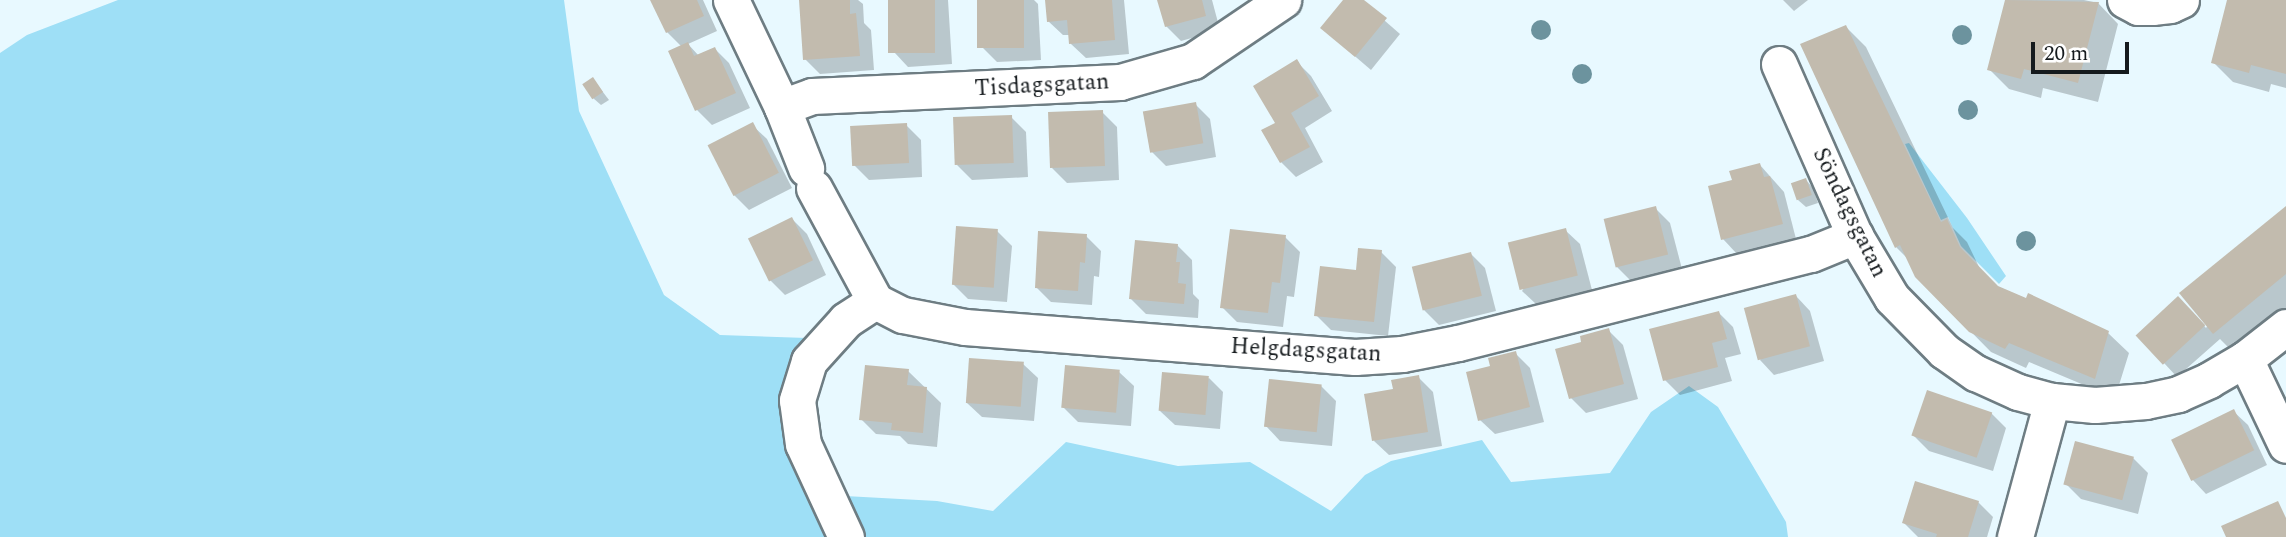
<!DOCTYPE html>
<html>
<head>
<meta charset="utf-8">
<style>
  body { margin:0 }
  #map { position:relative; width:2286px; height:537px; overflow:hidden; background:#e8f9ff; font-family:Spectral,serif }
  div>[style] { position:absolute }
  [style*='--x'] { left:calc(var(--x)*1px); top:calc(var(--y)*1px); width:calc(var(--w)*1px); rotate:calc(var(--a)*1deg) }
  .green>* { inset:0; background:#9edff6 }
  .shadow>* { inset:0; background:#0003 }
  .building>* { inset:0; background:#c2bbae; transform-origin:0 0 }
  .roads { filter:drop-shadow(2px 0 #6e7d83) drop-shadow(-2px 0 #6e7d83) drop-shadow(0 2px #6e7d83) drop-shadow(0 -2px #6e7d83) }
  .minor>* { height:35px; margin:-17.5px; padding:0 17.5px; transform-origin:17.5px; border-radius:17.5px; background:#fff }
  .trees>* { width:20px; height:20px; margin:-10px; border-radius:50%; background:#6c939e }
  span { translate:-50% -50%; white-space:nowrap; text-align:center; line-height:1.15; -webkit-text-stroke:5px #fff; paint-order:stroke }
  .street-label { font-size:23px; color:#151a1d }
  .scale { position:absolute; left:2031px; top:42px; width:98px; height:32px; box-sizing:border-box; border:4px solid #151a1d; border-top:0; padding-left:9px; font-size:21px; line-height:24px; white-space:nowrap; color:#151a1d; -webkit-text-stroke:5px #fff; paint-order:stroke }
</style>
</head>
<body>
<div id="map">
  <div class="green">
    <div style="clip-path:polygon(118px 0,564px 0,579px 111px,664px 295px,720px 335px,807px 338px,779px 397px,845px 496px,937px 501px,993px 511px,1066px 442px,1178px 466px,1250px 462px,1331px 511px,1365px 475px,1391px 461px,1482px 440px,1511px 482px,1610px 473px,1651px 412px,1689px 386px,1718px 407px,1786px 522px,1788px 537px,0 537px,0 53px,27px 35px)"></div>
    <div style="clip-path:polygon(1909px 143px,1967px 218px,2006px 276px,1999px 284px,1961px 246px,1948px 217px,1941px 220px,1905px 144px)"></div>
  </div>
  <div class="shadow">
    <div style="clip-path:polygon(652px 0,703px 0,717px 31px,688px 44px,699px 56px,715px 49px,729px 63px,750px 108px,712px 125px,697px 110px,670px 52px,682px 47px,667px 32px)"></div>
    <div style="clip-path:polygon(801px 0,858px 0,863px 4px,864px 23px,871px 30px,874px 70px,820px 74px,805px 59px)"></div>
    <div style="clip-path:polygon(890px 0,948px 0,952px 64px,908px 67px,894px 52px)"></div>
    <div style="clip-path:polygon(979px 0,1034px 0,1038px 4px,1041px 60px,997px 62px,982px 47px)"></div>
    <div style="clip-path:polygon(1047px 0,1124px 0,1129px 54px,1086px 58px,1071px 44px,1070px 35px,1063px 35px,1048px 21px)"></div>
    <div style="clip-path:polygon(1159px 0,1212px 0,1220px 30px,1181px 41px,1166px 26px)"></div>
    <div style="clip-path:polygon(1345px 0,1361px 0,1400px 34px,1371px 70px,1322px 28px)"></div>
    <div style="clip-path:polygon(1783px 0,1808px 0,1794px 11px)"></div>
    <div style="clip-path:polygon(2007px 0,2084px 0,2098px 3px,2118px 24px,2098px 102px,2043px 88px,2041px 98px,2009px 89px,1989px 69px)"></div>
    <div style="clip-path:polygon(2228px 0,2286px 0,2286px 88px,2271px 84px,2269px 92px,2233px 82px,2213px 62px)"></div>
    <div style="clip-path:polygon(1846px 27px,1866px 47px,1953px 228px,1967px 242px,1980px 269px,1998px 287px,2108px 333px,2129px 353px,2115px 398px,2029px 362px,2026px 368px,1991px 352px,1916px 276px,1908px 259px,1896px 247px)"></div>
    <div style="clip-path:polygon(1297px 62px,1311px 76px,1332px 111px,1305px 128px,1323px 162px,1296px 177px,1281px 162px,1277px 123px)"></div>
    <div style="clip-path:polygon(593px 79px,609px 100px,601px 105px,593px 98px)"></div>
    <div style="clip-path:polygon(1195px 104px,1210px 119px,1216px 157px,1166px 166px,1151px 151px)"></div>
    <div style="clip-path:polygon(1102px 112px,1117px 127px,1119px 180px,1067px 183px,1052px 168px)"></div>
    <div style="clip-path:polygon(1011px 117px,1026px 132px,1028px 177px,972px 180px,957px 165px)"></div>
    <div style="clip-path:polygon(752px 125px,767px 139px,792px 188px,749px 210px,734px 195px,710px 146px)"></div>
    <div style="clip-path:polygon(906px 125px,921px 140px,922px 177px,869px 180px,854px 165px)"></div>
    <div style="clip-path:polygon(1760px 165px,1784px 192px,1796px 239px,1737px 254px,1723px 239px,1734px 181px)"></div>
    <div style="clip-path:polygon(1806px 180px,1813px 188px,1818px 203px,1806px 207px,1798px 200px)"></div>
    <div style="clip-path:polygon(1655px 208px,1670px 223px,1682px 269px,1632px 282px,1617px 267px)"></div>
    <div style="clip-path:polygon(2286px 209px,2286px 310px,2234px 353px,2220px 339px,2177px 377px,2138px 335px,2193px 313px,2206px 328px)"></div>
    <div style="clip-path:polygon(792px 219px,807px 234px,826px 275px,785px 295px,770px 280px)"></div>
    <div style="clip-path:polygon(1565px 230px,1580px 244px,1592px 290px,1537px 305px,1522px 291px)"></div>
    <div style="clip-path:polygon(997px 231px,1012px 246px,1007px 302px,968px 299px,953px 284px)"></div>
    <div style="clip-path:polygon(1086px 236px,1101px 251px,1099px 277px,1094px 276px,1092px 305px,1051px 302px,1036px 287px)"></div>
    <div style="clip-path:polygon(1285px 237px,1300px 252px,1294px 297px,1287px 296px,1283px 327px,1237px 322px,1222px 307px)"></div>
    <div style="clip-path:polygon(1177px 245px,1192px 260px,1193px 294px,1199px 300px,1198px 318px,1146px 314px,1131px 299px)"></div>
    <div style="clip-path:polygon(1381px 252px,1396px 267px,1388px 336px,1331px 330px,1316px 315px)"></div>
    <div style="clip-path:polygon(1471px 254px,1485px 268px,1496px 311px,1439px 325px,1424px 310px)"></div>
    <div style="clip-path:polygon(1796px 296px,1810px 311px,1824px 361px,1774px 375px,1760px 360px)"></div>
    <div style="clip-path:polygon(1719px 313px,1733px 327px,1741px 354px,1725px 358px,1732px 381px,1680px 395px,1665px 380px)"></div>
    <div style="clip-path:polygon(1608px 330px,1623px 345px,1638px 399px,1586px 413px,1571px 398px,1583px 343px)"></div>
    <div style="clip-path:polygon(1515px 353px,1530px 368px,1544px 422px,1495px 434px,1480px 420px,1492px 367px)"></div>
    <div style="clip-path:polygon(1023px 364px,1038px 378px,1034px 421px,982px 417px,967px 403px)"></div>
    <div style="clip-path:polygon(908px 371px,941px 403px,937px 447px,908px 444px,900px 436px,876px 434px,861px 419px)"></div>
    <div style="clip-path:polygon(1119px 372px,1134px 386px,1131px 426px,1078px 422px,1063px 407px)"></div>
    <div style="clip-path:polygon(1418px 377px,1433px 392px,1442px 446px,1389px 455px,1374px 441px,1395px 390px)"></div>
    <div style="clip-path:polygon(1209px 378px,1223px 392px,1220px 429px,1175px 425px,1160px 411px)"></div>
    <div style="clip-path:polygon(1321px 386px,1336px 401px,1332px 446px,1280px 441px,1266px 426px)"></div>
    <div style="clip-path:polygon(2233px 411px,2248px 425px,2267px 465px,2206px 494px,2192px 479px)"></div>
    <div style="clip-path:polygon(1991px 413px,2006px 428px,1993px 471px,1929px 451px,1914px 436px)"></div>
    <div style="clip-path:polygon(2133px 458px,2148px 473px,2138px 514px,2081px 499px,2066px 484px)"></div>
    <div style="clip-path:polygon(1978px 502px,1993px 517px,1987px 537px,1918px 537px,1904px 523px)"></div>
  </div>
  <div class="building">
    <div style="clip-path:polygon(650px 0,697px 0,704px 16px,666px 33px)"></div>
    <div style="clip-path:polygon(799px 0,850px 0,850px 14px,856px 13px,860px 56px,803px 60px)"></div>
    <div style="left:888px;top:0;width:47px;height:53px"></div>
    <div style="left:977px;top:0;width:47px;height:48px"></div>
    <div style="clip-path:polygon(1045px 0,1112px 0,1115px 40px,1069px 44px,1067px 20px,1047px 22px)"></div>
    <div style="clip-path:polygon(1157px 0,1202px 0,1206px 16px,1165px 27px)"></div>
    <div style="clip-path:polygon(1343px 0,1364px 0,1387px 18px,1355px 57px,1320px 28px)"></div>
    <div style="clip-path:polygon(2005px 0,2099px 2px,2078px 83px,2024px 69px,2021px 79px,1987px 70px)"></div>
    <div style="clip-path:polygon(2227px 0,2286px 0,2286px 74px,2251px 65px,2249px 73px,2211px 63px)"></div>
    <div style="clip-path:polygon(1846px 25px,1941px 222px,1947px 219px,1960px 247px,1998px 286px,2026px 298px,2028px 293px,2109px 331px,2095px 379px,2009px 343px,2005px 349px,1969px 332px,1915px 277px,1900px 245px,1895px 248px,1800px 44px)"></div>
    <div style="clip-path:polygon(688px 42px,694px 56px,715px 47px,736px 93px,695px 111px,668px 51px)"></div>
    <div style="clip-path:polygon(1297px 59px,1319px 96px,1291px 113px,1310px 147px,1280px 163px,1261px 130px,1275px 123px,1253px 86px)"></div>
    <div style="left:593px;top:77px;width:18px;height:13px;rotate:56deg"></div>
    <div style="left:1196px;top:102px;width:42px;height:54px;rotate:80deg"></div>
    <div style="left:1103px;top:110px;width:56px;height:55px;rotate:88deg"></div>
    <div style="left:1012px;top:115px;width:48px;height:59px;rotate:88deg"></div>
    <div style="left:753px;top:122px;width:57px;height:51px;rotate:63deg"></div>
    <div style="left:907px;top:123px;width:40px;height:57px;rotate:87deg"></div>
    <div style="clip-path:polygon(1760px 163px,1764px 177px,1770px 176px,1783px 224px,1721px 240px,1708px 186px,1732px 180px,1729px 171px)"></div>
    <div style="left:1806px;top:178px;width:18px;height:16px;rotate:71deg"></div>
    <div style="left:1656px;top:206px;width:50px;height:54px;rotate:76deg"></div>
    <div style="clip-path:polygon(2286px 206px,2286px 274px,2213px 334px,2179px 293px)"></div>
    <div style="left:792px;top:217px;width:48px;height:49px;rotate:64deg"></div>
    <div style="left:956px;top:226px;width:42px;height:59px;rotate:4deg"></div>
    <div style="left:1566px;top:228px;width:49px;height:60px;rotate:76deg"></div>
    <div style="clip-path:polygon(1230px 229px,1286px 235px,1280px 283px,1272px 282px,1268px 313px,1220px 308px)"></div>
    <div style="clip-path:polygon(1038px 231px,1087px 234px,1085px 263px,1080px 262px,1078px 291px,1035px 288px)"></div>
    <div style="clip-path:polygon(1135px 240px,1178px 244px,1176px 262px,1180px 262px,1178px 283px,1186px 284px,1184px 304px,1129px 299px)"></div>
    <div style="clip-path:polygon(1358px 248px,1382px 250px,1374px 322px,1314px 316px,1320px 266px,1356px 270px)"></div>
    <div style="left:1471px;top:252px;width:45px;height:61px;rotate:76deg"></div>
    <div style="left:1796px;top:294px;width:54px;height:54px;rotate:75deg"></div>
    <div style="left:2178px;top:296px;width:40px;height:58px;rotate:47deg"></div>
    <div style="clip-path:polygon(1719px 311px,1727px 339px,1712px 343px,1718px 367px,1663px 381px,1649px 329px)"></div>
    <div style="clip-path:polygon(1609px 328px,1624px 384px,1569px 399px,1555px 349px,1581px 342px,1580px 336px)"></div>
    <div style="clip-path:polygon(1516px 351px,1530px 407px,1478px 421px,1466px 372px,1490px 366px,1488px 358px)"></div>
    <div style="left:969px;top:358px;width:55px;height:45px;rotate:4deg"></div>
    <div style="clip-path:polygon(865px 365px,909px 369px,907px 385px,927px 387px,923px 433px,891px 430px,892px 423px,859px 420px)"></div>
    <div style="left:1065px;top:365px;width:55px;height:43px;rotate:5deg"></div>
    <div style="left:1162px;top:372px;width:47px;height:39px;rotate:5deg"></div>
    <div style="clip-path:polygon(1419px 375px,1428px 432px,1372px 441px,1364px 394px,1393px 389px,1391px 380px)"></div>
    <div style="left:1269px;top:379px;width:53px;height:48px;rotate:6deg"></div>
    <div style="left:1927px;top:390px;width:69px;height:48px;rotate:19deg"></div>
    <div style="left:2234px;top:409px;width:46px;height:70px;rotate:64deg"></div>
    <div style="left:2075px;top:441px;width:61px;height:45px;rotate:15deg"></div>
    <div style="clip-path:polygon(1915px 481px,1979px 501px,1968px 537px,1936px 537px,1937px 534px,1902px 523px)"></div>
    <div style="clip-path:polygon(2278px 501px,2286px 518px,2286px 537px,2226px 537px,2221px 526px)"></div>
  </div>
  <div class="roads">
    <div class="minor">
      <div style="--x:731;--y:0;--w:119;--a:64.5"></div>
      <div style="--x:782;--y:107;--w:66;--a:68.5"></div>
      <div style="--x:2125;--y:0;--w:15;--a:28"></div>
      <div style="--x:2138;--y:7;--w:14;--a:0"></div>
      <div style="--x:2152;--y:7;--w:18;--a:-6"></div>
      <div style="--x:2170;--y:5;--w:12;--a:-24"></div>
      <div style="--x:1779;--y:64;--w:188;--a:66.2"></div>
      <div style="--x:1855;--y:236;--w:72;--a:59.2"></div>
      <div style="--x:1892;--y:298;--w:74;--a:45.5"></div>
      <div style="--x:1944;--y:351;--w:39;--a:35"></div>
      <div style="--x:1976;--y:373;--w:46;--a:24.3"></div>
      <div style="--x:2018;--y:392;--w:35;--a:15"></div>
      <div style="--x:2052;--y:401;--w:43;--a:5.3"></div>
      <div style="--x:2095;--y:405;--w:51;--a:-4.5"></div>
      <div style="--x:2146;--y:401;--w:33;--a:-12"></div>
      <div style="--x:2178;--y:394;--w:34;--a:-24"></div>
      <div style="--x:2209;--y:380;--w:42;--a:-30.3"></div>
      <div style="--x:2245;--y:359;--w:52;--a:-38"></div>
      <div style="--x:782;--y:107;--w:32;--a:-20"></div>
      <div style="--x:812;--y:96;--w:308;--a:-2.6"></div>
      <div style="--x:1120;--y:82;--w:76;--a:-16"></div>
      <div style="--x:1193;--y:61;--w:109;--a:-34.1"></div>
      <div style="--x:814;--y:188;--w:128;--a:61.6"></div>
      <div style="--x:875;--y:301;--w:31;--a:27"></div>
      <div style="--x:903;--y:315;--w:63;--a:11"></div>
      <div style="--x:965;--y:327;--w:391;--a:4.4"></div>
      <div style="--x:1355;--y:357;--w:47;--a:-3.7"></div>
      <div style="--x:1402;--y:354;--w:57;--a:-11.1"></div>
      <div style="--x:1458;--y:343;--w:364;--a:-14.2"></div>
      <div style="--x:1811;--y:254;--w:48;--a:-22.2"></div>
      <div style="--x:2245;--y:359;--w:95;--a:64.5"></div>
      <div style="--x:846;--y:537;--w:102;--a:-114.8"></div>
      <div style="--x:803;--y:444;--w:44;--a:-97.8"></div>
      <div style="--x:797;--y:400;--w:41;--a:-72.9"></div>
      <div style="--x:809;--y:361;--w:55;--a:-47.9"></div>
      <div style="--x:846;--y:320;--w:35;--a:-33"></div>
      <div style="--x:2015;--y:537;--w:141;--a:-74.8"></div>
    </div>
  </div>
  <div class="trees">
    <div style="left:1541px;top:30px"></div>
    <div style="left:1962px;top:35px"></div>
    <div style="left:1582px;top:74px"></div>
    <div style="left:1968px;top:110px"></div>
    <div style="left:2026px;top:241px"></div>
  </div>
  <div class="street-label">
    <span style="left:1042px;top:86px;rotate:-3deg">Tisdagsgatan</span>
    <span style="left:1849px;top:213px;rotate:64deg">Söndagsgatan</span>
    <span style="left:1306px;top:351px;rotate:3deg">Helgdagsgatan</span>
  </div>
  <div class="scale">20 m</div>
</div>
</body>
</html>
